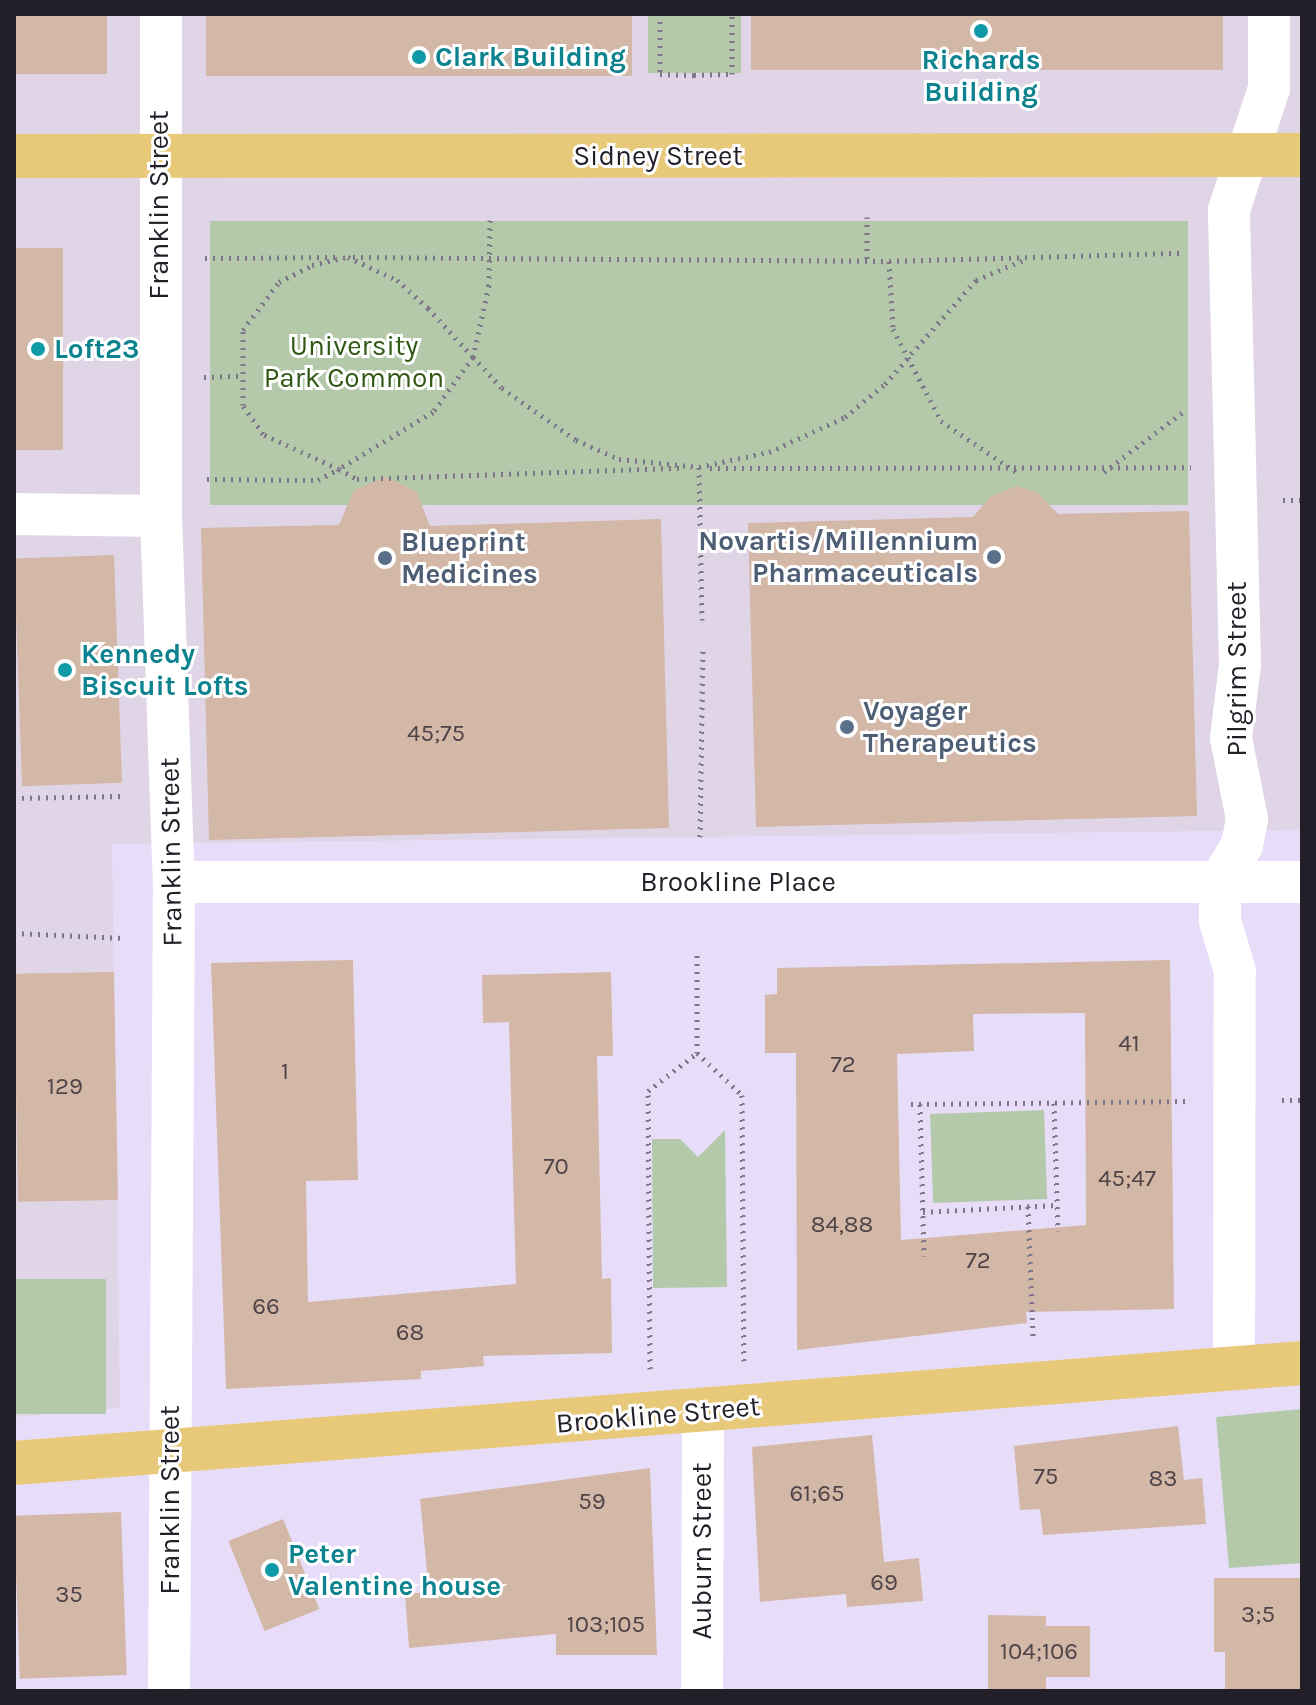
<!DOCTYPE html>
<html>
<head>
<meta charset="utf-8">
<style>
  body { margin:0 }
  #map { position:relative; width:1316px; height:1705px; overflow:hidden; background:#e8ddf9; font-family:Karla,sans-serif }
  div>[style] { position:absolute }
  [style*='--x'] { left:calc(var(--x)*1px); top:calc(var(--y)*1px); width:calc(var(--w)*1px); rotate:calc(var(--a)*1deg) }
  .commercial>* { inset:0; background:#e0d4e7 }
  .green>* { inset:0; background:#b4c9aa; transform-origin:0 0 }
  .building>* { inset:0; background:#d3b7a7; transform-origin:0 0 }
  .path>* { height:5px; margin-top:-2.5px; transform-origin:0; background:repeating-linear-gradient(90deg,#7d7688 0 2px,transparent 0 8px) }
  .minor>* { height:42px; margin:-21px; padding:0 21px; transform-origin:21px; border-radius:21px; background:#fff }
  .primary>* { height:44px; margin:-22px; padding:0 22px; transform-origin:22px; border-radius:22px; background:#e8c979 }
  .dots>* { width:22px; height:22px; translate:-50% -50%; box-sizing:border-box; border:4px solid #fff; border-radius:50% }
  span { translate:-50% -50%; white-space:nowrap; text-align:center; line-height:1.15; -webkit-text-stroke:6px #fff; paint-order:stroke }
  .number-label { font-size:24px; color:#4f4548 }
  .number-label span { -webkit-text-stroke-width:0 }
  .culture-label { font-size:28px; color:#0d838f; font-weight:700 }
  .left { translate:0 -50%; text-align:left }
  .street-label { font-size:28px; color:#231f29 }
  .park-label { font-size:28px; color:#315815 }
  .service-label { font-size:28px; color:#4e5e75; font-weight:700 }
  .right { translate:-100% -50%; text-align:right }
  .frame { position:absolute; inset:0; border:16px solid #231f29; pointer-events:none }
</style>
</head>
<body>
<div id="map">
  <div class="commercial">
    <div style="clip-path:polygon(14px 14px,1302px 14px,1302px 830px,112px 844px,120px 1408px,14px 1417px)"></div>
  </div>
  <div class="green">
    <div style="left:648px;top:14px;width:93px;height:59px"></div>
    <div style="left:210px;top:221px;width:978px;height:284px"></div>
    <div style="left:1044px;top:1110px;width:89px;height:114px;rotate:88deg"></div>
    <div style="clip-path:polygon(725px 1130px,727px 1287px,653px 1288px,652px 1139px,680px 1139px,698px 1157px)"></div>
    <div style="left:14px;top:1279px;width:92px;height:135px"></div>
    <div style="clip-path:polygon(1302px 1409px,1302px 1563px,1229px 1568px,1216px 1417px)"></div>
  </div>
  <div class="building">
    <div style="left:14px;top:14px;width:93px;height:60px"></div>
    <div style="left:206px;top:14px;width:426px;height:62px"></div>
    <div style="left:751px;top:14px;width:472px;height:56px"></div>
    <div style="left:14px;top:248px;width:49px;height:202px"></div>
    <div style="clip-path:polygon(386px 477px,416px 491px,430px 526px,661px 519px,669px 828px,209px 840px,201px 528px,339px 525px,354px 490px)"></div>
    <div style="clip-path:polygon(1017px 486px,1037px 492px,1058px 514px,1189px 511px,1197px 816px,756px 827px,748px 523px,973px 517px,991px 496px)"></div>
    <div style="left:114px;top:555px;width:228px;height:100px;rotate:88deg"></div>
    <div style="clip-path:polygon(353px 960px,358px 1180px,306px 1181px,308px 1302px,516px 1284px,509px 1022px,483px 1023px,482px 975px,611px 972px,613px 1056px,597px 1056px,602px 1279px,611px 1278px,612px 1353px,483px 1356px,484px 1366px,421px 1371px,421px 1379px,226px 1389px,211px 963px)"></div>
    <div style="clip-path:polygon(evenodd,1170px 960px,1174px 1309px,1026px 1312px,1027px 1323px,797px 1350px,796px 1053px,765px 1053px,765px 995px,777px 994px,777px 968px,1170px 960px,1085px 1013px,1086px 1225px,901px 1240px,897px 1054px,974px 1051px,973px 1014px,1085px 1013px)"></div>
    <div style="left:114px;top:972px;width:228px;height:100px;rotate:89deg"></div>
    <div style="clip-path:polygon(1178px 1426px,1184px 1480px,1202px 1478px,1206px 1524px,1043px 1535px,1040px 1509px,1020px 1510px,1014px 1446px)"></div>
    <div style="clip-path:polygon(872px 1435px,884px 1562px,919px 1558px,923px 1601px,847px 1607px,846px 1594px,760px 1602px,752px 1447px)"></div>
    <div style="clip-path:polygon(650px 1468px,657px 1655px,556px 1655px,556px 1634px,409px 1648px,405px 1594px,429px 1592px,420px 1499px)"></div>
    <div style="left:121px;top:1512px;width:163px;height:107px;rotate:88deg"></div>
    <div style="left:283px;top:1519px;width:97px;height:59px;rotate:68deg"></div>
    <div style="clip-path:polygon(1214px 1578px,1302px 1578px,1302px 1691px,1225px 1691px,1225px 1652px,1214px 1652px)"></div>
    <div style="clip-path:polygon(988px 1615px,1046px 1616px,1046px 1626px,1090px 1626px,1090px 1677px,1046px 1677px,1046px 1691px,988px 1691px)"></div>
  </div>
  <div class="path">
    <div style="--x:660;--y:14;--w:60;--a:90"></div>
    <div style="--x:660;--y:74;--w:34;--a:2"></div>
    <div style="--x:694;--y:75;--w:38;--a:-2"></div>
    <div style="--x:732;--y:74;--w:60;--a:-90"></div>
    <div style="--x:867;--y:217;--w:44;--a:90"></div>
    <div style="--x:490;--y:220;--w:65;--a:90.9"></div>
    <div style="--x:489;--y:285;--w:74;--a:102.5"></div>
    <div style="--x:473;--y:357;--w:68;--a:126"></div>
    <div style="--x:433;--y:412;--w:110;--a:148.8"></div>
    <div style="--x:339;--y:469;--w:84;--a:-155.3"></div>
    <div style="--x:263;--y:434;--w:35;--a:-125"></div>
    <div style="--x:243;--y:405;--w:75;--a:-90"></div>
    <div style="--x:243;--y:330;--w:60;--a:-53.1"></div>
    <div style="--x:279;--y:282;--w:37;--a:-27"></div>
    <div style="--x:312;--y:265;--w:37;--a:-13"></div>
    <div style="--x:348;--y:257;--w:54;--a:25.1"></div>
    <div style="--x:397;--y:280;--w:42;--a:42.1"></div>
    <div style="--x:428;--y:308;--w:67;--a:47.4"></div>
    <div style="--x:473;--y:357;--w:42;--a:46.9"></div>
    <div style="--x:502;--y:388;--w:90;--a:35.1"></div>
    <div style="--x:576;--y:440;--w:47;--a:23.8"></div>
    <div style="--x:619;--y:459;--w:80;--a:5.7"></div>
    <div style="--x:699;--y:467;--w:72;--a:-12.1"></div>
    <div style="--x:769;--y:452;--w:84;--a:-24.7"></div>
    <div style="--x:845;--y:417;--w:52;--a:-39.5"></div>
    <div style="--x:885;--y:384;--w:138;--a:-48.8"></div>
    <div style="--x:976;--y:280;--w:54;--a:-22.8"></div>
    <div style="--x:353;--y:257;--w:536;--a:0.43"></div>
    <div style="--x:889;--y:261;--w:294;--a:-1.6"></div>
    <div style="--x:205;--y:258;--w:130;--a:-0.4"></div>
    <div style="--x:889;--y:261;--w:68;--a:86.6"></div>
    <div style="--x:893;--y:329;--w:104;--a:62.4"></div>
    <div style="--x:941;--y:421;--w:91;--a:34.2"></div>
    <div style="--x:204;--y:377;--w:35;--a:-2"></div>
    <div style="--x:699;--y:467;--w:153;--a:88.9"></div>
    <div style="--x:710;--y:468;--w:481;--a:-0.1"></div>
    <div style="--x:1104;--y:472;--w:104;--a:-37.2"></div>
    <div style="--x:207;--y:479;--w:111;--a:0.5"></div>
    <div style="--x:318;--y:480;--w:24;--a:-28"></div>
    <div style="--x:339;--y:469;--w:21;--a:29"></div>
    <div style="--x:357;--y:479;--w:323;--a:-2"></div>
    <div style="--x:1283;--y:500;--w:19;--a:0"></div>
    <div style="--x:14;--y:798;--w:109;--a:-1.1"></div>
    <div style="--x:700;--y:837;--w:187;--a:-89.1"></div>
    <div style="--x:14;--y:933;--w:110;--a:2.6"></div>
    <div style="--x:697;--y:1053;--w:62;--a:43"></div>
    <div style="--x:742;--y:1095;--w:266;--a:89.6"></div>
    <div style="--x:1282;--y:1100;--w:20;--a:0"></div>
    <div style="--x:1054;--y:1103;--w:128;--a:88.2"></div>
    <div style="--x:911;--y:1104;--w:279;--a:-0.6"></div>
    <div style="--x:920;--y:1104;--w:152;--a:88.5"></div>
    <div style="--x:1028;--y:1206;--w:132;--a:87.8"></div>
    <div style="--x:923;--y:1212;--w:135;--a:-3"></div>
    <div style="--x:650;--y:1369;--w:278;--a:-90.4"></div>
    <div style="--x:648;--y:1091;--w:62;--a:-37.8"></div>
    <div style="--x:697;--y:1053;--w:99;--a:-90"></div>
  </div>
  <div class="minor">
    <div style="--x:161;--y:14;--w:502;--a:90"></div>
    <div style="--x:161;--y:516;--w:366;--a:88"></div>
    <div style="--x:174;--y:882;--w:809;--a:90.35"></div>
    <div style="--x:14;--y:514;--w:147;--a:0.8"></div>
    <div style="--x:174;--y:882;--w:1128;--a:0"></div>
    <div style="--x:1234;--y:1367;--w:396;--a:-89.9"></div>
    <div style="--x:1235;--y:971;--w:52;--a:-106.7"></div>
    <div style="--x:1220;--y:921;--w:39;--a:-90"></div>
    <div style="--x:1220;--y:882;--w:43;--a:-59.3"></div>
    <div style="--x:1242;--y:845;--w:26;--a:-79"></div>
    <div style="--x:1247;--y:819;--w:83;--a:-101.2"></div>
    <div style="--x:1231;--y:738;--w:74;--a:-83"></div>
    <div style="--x:1240;--y:665;--w:455;--a:-91.4"></div>
    <div style="--x:1229;--y:210;--w:128;--a:-71.8"></div>
    <div style="--x:1269;--y:88;--w:74;--a:-90"></div>
    <div style="--x:702;--y:1691;--w:279;--a:-89.8"></div>
  </div>
  <div class="primary">
    <div style="--x:14;--y:156;--w:1288;--a:-0.04"></div>
    <div style="--x:14;--y:1463;--w:1292;--a:-4.44"></div>
  </div>
  <div class="dots">
    <div style="left:981px;top:31px;background:#0f9aa8"></div>
    <div style="left:419px;top:57px;background:#0f9aa8"></div>
    <div style="left:38px;top:349px;background:#0f9aa8"></div>
    <div style="left:994px;top:557px;background:#5c6f8a"></div>
    <div style="left:385px;top:558px;background:#5c6f8a"></div>
    <div style="left:65px;top:670px;background:#0f9aa8"></div>
    <div style="left:847px;top:727px;background:#5c6f8a"></div>
    <div style="left:272px;top:1570px;background:#0f9aa8"></div>
  </div>
  <div class="number-label">
    <span style="left:436px;top:734px">45;75</span>
    <span style="left:1129px;top:1044px">41</span>
    <span style="left:843px;top:1065px">72</span>
    <span style="left:285px;top:1072px">1</span>
    <span style="left:65px;top:1087px">129</span>
    <span style="left:556px;top:1167px">70</span>
    <span style="left:1127px;top:1179px">45;47</span>
    <span style="left:842px;top:1225px">84,88</span>
    <span style="left:978px;top:1261px">72</span>
    <span style="left:266px;top:1307px">66</span>
    <span style="left:410px;top:1333px">68</span>
    <span style="left:1046px;top:1477px">75</span>
    <span style="left:1163px;top:1479px">83</span>
    <span style="left:817px;top:1494px">61;65</span>
    <span style="left:592px;top:1502px">59</span>
    <span style="left:884px;top:1583px">69</span>
    <span style="left:69px;top:1595px">35</span>
    <span style="left:1258px;top:1615px">3;5</span>
    <span style="left:606px;top:1625px">103;105</span>
    <span style="left:1039px;top:1652px">104;106</span>
  </div>
  <div class="culture-label">
    <span class="left" style="left:435px;top:57px">Clark Building</span>
    <span style="left:981px;top:76px">Richards<br>Building</span>
    <span class="left" style="left:54px;top:349px">Loft23</span>
    <span class="left" style="left:81px;top:670px">Kennedy<br>Biscuit Lofts</span>
    <span class="left" style="left:288px;top:1570px">Peter<br>Valentine house</span>
  </div>
  <div class="street-label">
    <span style="left:658px;top:156px">Sidney Street</span>
    <span style="left:159px;top:205px;rotate:-90deg">Franklin Street</span>
    <span style="left:1237px;top:669px;rotate:-90deg">Pilgrim Street</span>
    <span style="left:171px;top:852px;rotate:-91deg">Franklin Street</span>
    <span style="left:738px;top:882px">Brookline Place</span>
    <span style="left:658px;top:1415px;rotate:-5deg">Brookline Street</span>
    <span style="left:170px;top:1500px;rotate:-90deg">Franklin Street</span>
    <span style="left:702px;top:1551px;rotate:-90deg">Auburn Street</span>
  </div>
  <div class="park-label">
    <span style="left:354px;top:362px">University<br>Park Common</span>
  </div>
  <div class="service-label">
    <span class="right" style="left:978px;top:557px">Novartis/Millennium<br>Pharmaceuticals</span>
    <span class="left" style="left:401px;top:558px">Blueprint<br>Medicines</span>
    <span class="left" style="left:863px;top:727px">Voyager<br>Therapeutics</span>
  </div>
  <div class="frame"></div>
</div>
</body>
</html>
